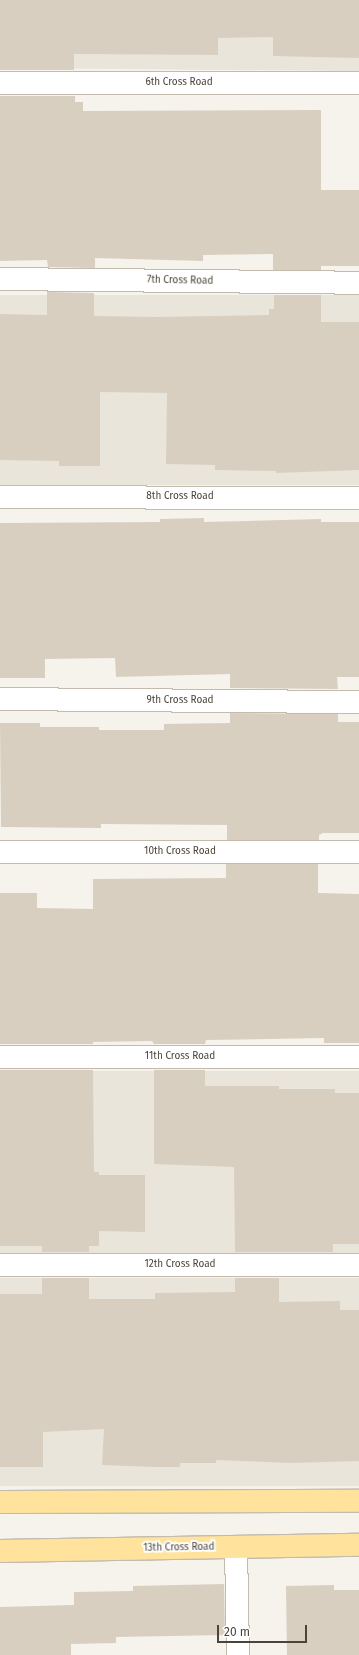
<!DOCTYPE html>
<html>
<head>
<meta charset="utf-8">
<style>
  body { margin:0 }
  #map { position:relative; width:359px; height:1655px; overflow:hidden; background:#f6f3ec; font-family:"Fira Sans",sans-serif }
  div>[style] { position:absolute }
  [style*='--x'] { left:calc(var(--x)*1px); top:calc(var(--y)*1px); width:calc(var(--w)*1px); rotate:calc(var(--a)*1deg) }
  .residential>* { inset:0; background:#eae5da; transform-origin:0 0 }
  .building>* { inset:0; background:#d8cfc1 }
  .roads { filter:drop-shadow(1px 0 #c2bbae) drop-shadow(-1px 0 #c2bbae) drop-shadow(0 1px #c2bbae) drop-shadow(0 -1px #c2bbae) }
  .minor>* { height:22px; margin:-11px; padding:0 11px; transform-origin:11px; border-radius:11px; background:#fff }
  .major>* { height:22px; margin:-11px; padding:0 11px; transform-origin:11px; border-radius:11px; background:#ffe39c }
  span { translate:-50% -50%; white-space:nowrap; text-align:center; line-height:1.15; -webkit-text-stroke:4px #fff; paint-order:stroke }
  .street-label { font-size:10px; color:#4b4439 }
  .scale { position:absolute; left:217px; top:1625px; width:90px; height:18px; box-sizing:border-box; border:2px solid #4b4439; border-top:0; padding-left:5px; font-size:12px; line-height:14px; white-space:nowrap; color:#4b4439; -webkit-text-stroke:3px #fff; paint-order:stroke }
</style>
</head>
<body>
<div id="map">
  <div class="residential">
    <div style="clip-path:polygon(359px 0,359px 71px,0 68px)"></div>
    <div style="left:0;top:295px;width:359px;height:190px"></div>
    <div style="left:0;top:1071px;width:359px;height:183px"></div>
    <div style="left:0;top:1278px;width:359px;height:208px"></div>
  </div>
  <div class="building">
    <div style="clip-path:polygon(0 0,359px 0,359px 58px,273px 56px,273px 37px,218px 38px,218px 55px,74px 54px,74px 70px,0 70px)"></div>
    <div style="clip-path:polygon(0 96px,75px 96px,75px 102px,83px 102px,83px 111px,321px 110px,321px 190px,359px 190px,359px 266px,321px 266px,321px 270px,273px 270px,273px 254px,203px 255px,203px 261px,95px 258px,95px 268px,48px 267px,47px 260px,0 261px)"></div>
    <div style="clip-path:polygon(47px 292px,94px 293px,94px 316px,158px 317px,269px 315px,269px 309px,274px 309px,274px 295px,321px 295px,321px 322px,359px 322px,359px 470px,276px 473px,276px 471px,215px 470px,215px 465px,166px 464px,167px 393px,100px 392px,100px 466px,59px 466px,59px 461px,0 460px,0 314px,47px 315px)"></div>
    <div style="clip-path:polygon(204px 518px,204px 522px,321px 519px,321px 522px,359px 522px,359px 677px,337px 677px,338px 689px,230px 688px,230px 674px,116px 677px,115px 658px,45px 659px,45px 678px,0 678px,0 523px,160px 522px,160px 519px)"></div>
    <div style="clip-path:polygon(230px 713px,338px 714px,338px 722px,359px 722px,359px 833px,323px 833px,319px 835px,319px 840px,227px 840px,227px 825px,101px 824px,101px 828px,1px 827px,0 723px,40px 723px,40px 727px,99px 727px,99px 730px,164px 730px,164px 724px,230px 723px)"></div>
    <div style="clip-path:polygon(226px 864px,318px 864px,318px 893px,359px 894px,359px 1043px,324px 1043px,324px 1038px,206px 1040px,205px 1044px,154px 1044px,152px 1041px,93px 1042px,93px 1044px,0 1044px,0 893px,37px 893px,37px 908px,93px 909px,93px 879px,226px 878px)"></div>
    <div style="clip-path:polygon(0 1070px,93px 1070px,94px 1172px,99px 1172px,99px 1175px,145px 1175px,145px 1232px,99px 1231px,99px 1246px,89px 1246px,89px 1252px,42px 1252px,42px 1246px,0 1246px)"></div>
    <div style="clip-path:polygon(154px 1070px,205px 1070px,205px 1086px,279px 1086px,279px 1089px,335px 1089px,335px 1093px,359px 1093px,359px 1244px,333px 1244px,333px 1252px,235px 1252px,234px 1167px,154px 1164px)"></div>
    <div style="clip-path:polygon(42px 1278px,89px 1278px,89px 1299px,155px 1299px,155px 1293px,235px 1292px,235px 1278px,279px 1278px,279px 1302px,340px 1301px,340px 1310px,359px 1310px,359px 1461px,291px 1463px,216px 1460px,216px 1463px,180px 1463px,180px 1467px,154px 1467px,102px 1465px,104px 1429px,43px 1432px,43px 1467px,0 1467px,0 1294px,42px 1294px)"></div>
    <div style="clip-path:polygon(224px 1584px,225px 1635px,116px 1637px,116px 1643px,71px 1644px,71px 1655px,0 1655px,0 1607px,74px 1605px,74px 1592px,133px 1591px,133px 1586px)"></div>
    <div style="clip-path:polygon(334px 1585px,334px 1590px,359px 1590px,359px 1655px,287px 1655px,286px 1586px)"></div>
  </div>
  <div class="roads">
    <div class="minor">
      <div style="--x:0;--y:83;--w:359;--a:0"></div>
      <div style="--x:0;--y:279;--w:359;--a:0.6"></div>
      <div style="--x:0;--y:497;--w:359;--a:0.2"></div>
      <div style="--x:0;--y:699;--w:359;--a:0.5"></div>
      <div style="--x:0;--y:852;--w:359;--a:0"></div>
      <div style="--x:0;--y:1057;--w:359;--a:0"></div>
      <div style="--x:0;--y:1265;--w:359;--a:0"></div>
      <div style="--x:236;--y:1547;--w:108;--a:88.9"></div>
    </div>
    <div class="major">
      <div style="--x:0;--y:1502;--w:359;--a:-0.2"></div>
      <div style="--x:0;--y:1551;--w:359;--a:-1"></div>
    </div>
  </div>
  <div class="street-label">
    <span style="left:179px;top:83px">6th Cross Road</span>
    <span style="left:180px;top:281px;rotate:1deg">7th Cross Road</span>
    <span style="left:180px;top:497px">8th Cross Road</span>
    <span style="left:180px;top:701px">9th Cross Road</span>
    <span style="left:180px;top:852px">10th Cross Road</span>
    <span style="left:180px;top:1057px">11th Cross Road</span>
    <span style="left:180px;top:1265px">12th Cross Road</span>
    <span style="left:179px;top:1548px;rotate:-1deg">13th Cross Road</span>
  </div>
  <div class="scale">20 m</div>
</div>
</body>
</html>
